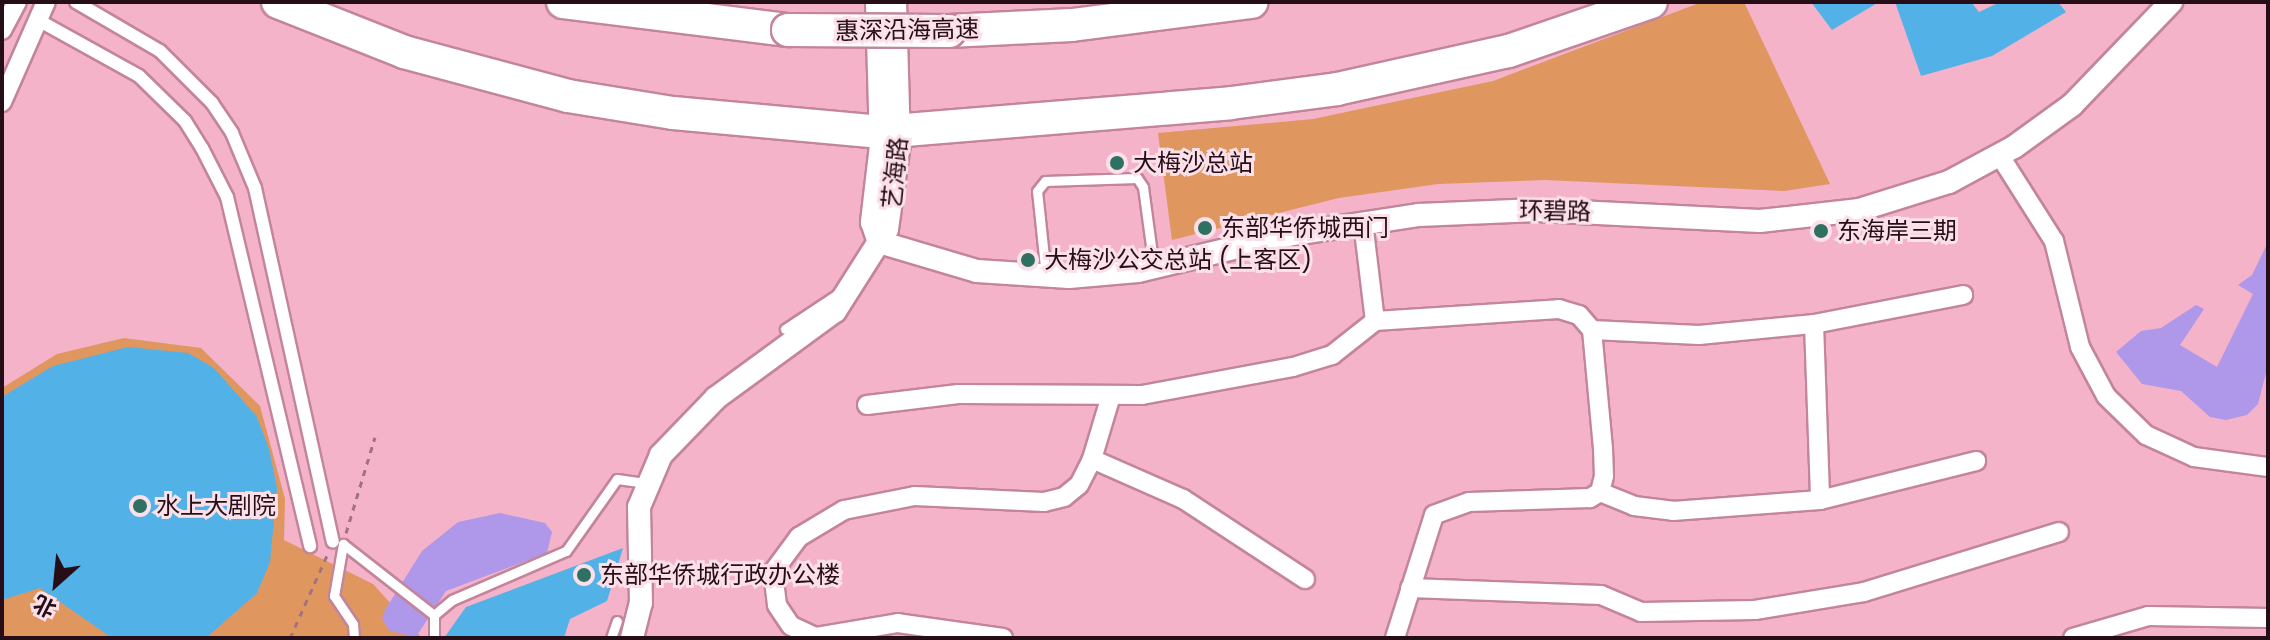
<!DOCTYPE html>
<html>
<head>
<meta charset="utf-8">
<style>
  body { margin:0 }
  #map { position:relative; width:2270px; height:640px; overflow:hidden; background:#f4b3c9; font-family:Poppins,"Noto Sans SC",sans-serif }
  div>[style] { position:absolute }
  [style*='--x'] { left:calc(var(--x)*1px); top:calc(var(--y)*1px); width:calc(var(--w)*1px); rotate:calc(var(--a)*1deg) }
  .green>* { inset:0; background:#df965f }
  .water>* { inset:0; background:#af97ea }
  .building>* { inset:0; background:#52b2e8 }
  .path>* { height:3px; margin-top:-1.5px; transform-origin:0; background:repeating-linear-gradient(90deg,#a27182 0 6px,transparent 0 12px) }
  .roads { filter:drop-shadow(2px 0 #c3859b) drop-shadow(-2px 0 #c3859b) drop-shadow(0 2px #c3859b) drop-shadow(0 -2px #c3859b) }
  .service>* { height:9px; margin:-4.5px; padding:0 4.5px; transform-origin:4.5px; border-radius:4.5px; background:#fff }
  .pedestrian>* { height:12px; margin:-6px; padding:0 6px; transform-origin:6px; border-radius:6px; background:#fff }
  .minor>* { height:18px; margin:-9px; padding:0 9px; transform-origin:9px; border-radius:9px; background:#fff }
  .tertiary>* { height:22px; margin:-11px; padding:0 11px; transform-origin:11px; border-radius:11px; background:#fff }
  .motorway>* { height:32px; margin:-16px; padding:0 16px; transform-origin:16px; border-radius:16px; background:#fff }
  .bridges { filter:drop-shadow(2px 0 #c3859b) drop-shadow(-2px 0 #c3859b) drop-shadow(0 2px #c3859b) drop-shadow(0 -2px #c3859b) }
  .motorway-bridge>* { height:32px; margin:-16px; padding:0 16px; transform-origin:16px; border-radius:16px; background:#fff }
  .dots>* { width:22px; height:22px; translate:-50% -50%; box-sizing:border-box; border:4px solid #fce0e9; border-radius:50% }
  span { translate:-50% -50%; white-space:nowrap; text-align:center; line-height:1.15; -webkit-text-stroke:6px #fce0e9; paint-order:stroke }
  .street-label { font-size:24px; color:#250e17 }
  .poi-label { font-size:24px; color:#250e17 }
  .left { translate:0 -50%; text-align:left }
  .frame { position:absolute; inset:0; border:4px solid #250e17; pointer-events:none }
  .north { position:absolute; left:16px; top:544px; width:80px; height:80px; -webkit-text-stroke:6px #fce0e9; paint-order:stroke; rotate:207deg; font-size:22px; font-weight:700; line-height:32px; text-align:center; color:#250e17 }
  .north::after { content:''; display:block; margin:auto; width:28px; height:36px; background:#250e17; clip-path:polygon(50% 0,100% 100%,50% 72%,0 100%) }
</style>
</head>
<body>
<div id="map">
  <div class="green">
    <div style="clip-path:polygon(1702px 2px,1744px 2px,1830px 184px,1784px 191px,1545px 180px,1438px 184px,1339px 198px,1172px 240px,1158px 133px,1313px 119px,1493px 81px)"></div>
    <div style="clip-path:polygon(124px 338px,201px 348px,260px 406px,285px 499px,284px 540px,373px 584px,422px 638px,2px 638px,2px 388px,57px 354px)"></div>
  </div>
  <div class="water">
    <div style="clip-path:polygon(2268px 242px,2268px 365px,2258px 404px,2247px 415px,2226px 420px,2210px 417px,2181px 391px,2142px 384px,2116px 352px,2141px 331px,2161px 328px,2196px 305px,2204px 309px,2180px 345px,2217px 367px,2253px 294px,2238px 285px,2252px 275px)"></div>
    <div style="clip-path:polygon(500px 513px,545px 523px,552px 532px,547px 553px,446px 591px,416px 637px,390px 631px,382px 619px,385px 610px,422px 551px,458px 522px)"></div>
  </div>
  <div class="building">
    <div style="clip-path:polygon(1811px 2px,1879px 2px,1832px 30px)"></div>
    <div style="clip-path:polygon(1895px 2px,1971px 2px,1979px 12px,2000px 2px,2058px 2px,2066px 12px,1992px 56px,1921px 76px)"></div>
    <div style="clip-path:polygon(128px 347px,188px 353px,214px 368px,257px 417px,269px 449px,277px 488px,270px 562px,257px 593px,206px 638px,112px 638px,40px 588px,2px 600px,2px 397px,53px 366px)"></div>
    <div style="clip-path:polygon(623px 548px,607px 601px,570px 619px,564px 638px,444px 638px,466px 607px)"></div>
  </div>
  <div class="path">
    <div style="--x:346;--y:533;--w:100;--a:-73.2"></div>
    <div style="--x:290;--y:638;--w:93;--a:-65.9"></div>
  </div>
  <div class="roads">
    <div class="service">
      <div style="--x:1046;--y:276;--w:85;--a:-96"></div>
      <div style="--x:1037;--y:191;--w:13;--a:-51"></div>
      <div style="--x:1045;--y:181;--w:92;--a:-1.9"></div>
      <div style="--x:1137;--y:178;--w:11;--a:56"></div>
      <div style="--x:1143;--y:187;--w:82;--a:82.3"></div>
      <div style="--x:785;--y:329;--w:71;--a:-33.5"></div>
      <div style="--x:354;--y:638;--w:14;--a:-94"></div>
      <div style="--x:353;--y:624;--w:34;--a:-124"></div>
      <div style="--x:334;--y:596;--w:53;--a:-80.2"></div>
      <div style="--x:343;--y:544;--w:115;--a:38"></div>
      <div style="--x:434;--y:638;--w:23;--a:-90"></div>
      <div style="--x:434;--y:615;--w:23;--a:-40"></div>
      <div style="--x:452;--y:600;--w:124;--a:-23.3"></div>
      <div style="--x:566;--y:551;--w:88;--a:-54.7"></div>
      <div style="--x:617;--y:479;--w:28;--a:8"></div>
      <div style="--x:611;--y:638;--w:18;--a:-71"></div>
    </div>
    <div class="pedestrian">
      <div style="--x:76;--y:2;--w:97;--a:30.3"></div>
      <div style="--x:160;--y:51;--w:74;--a:45"></div>
      <div style="--x:212;--y:103;--w:36;--a:56"></div>
      <div style="--x:232;--y:133;--w:60;--a:67.3"></div>
      <div style="--x:255;--y:188;--w:362;--a:77.6"></div>
      <div style="--x:38;--y:20;--w:115;--a:29"></div>
      <div style="--x:139;--y:76;--w:64;--a:44.4"></div>
      <div style="--x:185;--y:121;--w:32;--a:58"></div>
      <div style="--x:202;--y:148;--w:55;--a:63"></div>
      <div style="--x:227;--y:197;--w:359;--a:76.6"></div>
    </div>
    <div class="minor">
      <div style="--x:2;--y:30;--w:32;--a:-62"></div>
      <div style="--x:2;--y:102;--w:109;--a:-66.3"></div>
      <div style="--x:2000;--y:156;--w:101;--a:57.6"></div>
      <div style="--x:2054;--y:241;--w:109;--a:76.2"></div>
      <div style="--x:2080;--y:347;--w:55;--a:62"></div>
      <div style="--x:2106;--y:396;--w:56;--a:44.3"></div>
      <div style="--x:2146;--y:435;--w:53;--a:24.6"></div>
      <div style="--x:2194;--y:457;--w:75;--a:7.7"></div>
      <div style="--x:1363;--y:222;--w:100;--a:83.1"></div>
      <div style="--x:1375;--y:321;--w:184;--a:-3.7"></div>
      <div style="--x:1559;--y:309;--w:21;--a:17"></div>
      <div style="--x:1579;--y:315;--w:20;--a:49"></div>
      <div style="--x:1592;--y:330;--w:119;--a:84.7"></div>
      <div style="--x:1603;--y:448;--w:28;--a:88"></div>
      <div style="--x:1604;--y:476;--w:16;--a:104"></div>
      <div style="--x:1600;--y:492;--w:12;--a:149"></div>
      <div style="--x:1590;--y:498;--w:121;--a:178.1"></div>
      <div style="--x:1469;--y:502;--w:37;--a:160"></div>
      <div style="--x:1434;--y:515;--w:129;--a:107.6"></div>
      <div style="--x:1814;--y:324;--w:176;--a:88"></div>
      <div style="--x:1592;--y:330;--w:107;--a:2.7"></div>
      <div style="--x:1699;--y:335;--w:116;--a:-5.5"></div>
      <div style="--x:1814;--y:324;--w:152;--a:-11"></div>
      <div style="--x:867;--y:405;--w:92;--a:-6.9"></div>
      <div style="--x:958;--y:394;--w:184;--a:0.3"></div>
      <div style="--x:1142;--y:395;--w:154;--a:-10.5"></div>
      <div style="--x:1293;--y:367;--w:41;--a:-17.1"></div>
      <div style="--x:1332;--y:355;--w:55;--a:-38.3"></div>
      <div style="--x:1092;--y:459;--w:99;--a:23.7"></div>
      <div style="--x:1183;--y:499;--w:146;--a:33.3"></div>
      <div style="--x:1600;--y:492;--w:37;--a:22"></div>
      <div style="--x:1634;--y:506;--w:39;--a:7"></div>
      <div style="--x:1673;--y:511;--w:147;--a:-4.3"></div>
      <div style="--x:1820;--y:500;--w:161;--a:-14"></div>
      <div style="--x:1410;--y:588;--w:191;--a:2.1"></div>
      <div style="--x:1601;--y:595;--w:43;--a:23"></div>
      <div style="--x:1641;--y:612;--w:114;--a:-1"></div>
      <div style="--x:1755;--y:610;--w:110;--a:-9.4"></div>
      <div style="--x:1864;--y:592;--w:204;--a:-17.1"></div>
      <div style="--x:1003;--y:638;--w:106;--a:-171.9"></div>
      <div style="--x:898;--y:623;--w:84;--a:170.4"></div>
      <div style="--x:815;--y:637;--w:26;--a:-155"></div>
      <div style="--x:791;--y:626;--w:25;--a:-124"></div>
      <div style="--x:777;--y:605;--w:33;--a:-97"></div>
      <div style="--x:773;--y:572;--w:44;--a:-53.4"></div>
      <div style="--x:799;--y:537;--w:52;--a:-31"></div>
      <div style="--x:844;--y:510;--w:72;--a:-11.2"></div>
      <div style="--x:915;--y:496;--w:129;--a:2.7"></div>
      <div style="--x:1044;--y:502;--w:21;--a:-14"></div>
      <div style="--x:1064;--y:497;--w:19;--a:-39"></div>
      <div style="--x:1079;--y:485;--w:29;--a:-63"></div>
      <div style="--x:1092;--y:459;--w:63;--a:-73.3"></div>
      <div style="--x:2073;--y:638;--w:78;--a:-16.3"></div>
      <div style="--x:2148;--y:616;--w:120;--a:1"></div>
    </div>
    <div class="tertiary">
      <div style="--x:877;--y:2;--w:143;--a:88.4"></div>
      <div style="--x:881;--y:145;--w:78;--a:96.7"></div>
      <div style="--x:872;--y:222;--w:21;--a:71"></div>
      <div style="--x:879;--y:242;--w:102;--a:16.5"></div>
      <div style="--x:977;--y:271;--w:92;--a:3.7"></div>
      <div style="--x:1069;--y:277;--w:69;--a:-5"></div>
      <div style="--x:1138;--y:271;--w:154;--a:-13.5"></div>
      <div style="--x:1288;--y:235;--w:133;--a:-8.7"></div>
      <div style="--x:1419;--y:215;--w:118;--a:-2.4"></div>
      <div style="--x:1537;--y:210;--w:223;--a:2.8"></div>
      <div style="--x:1760;--y:221;--w:100;--a:-6.3"></div>
      <div style="--x:1859;--y:210;--w:94;--a:-17.3"></div>
      <div style="--x:1949;--y:182;--w:74;--a:-28.3"></div>
      <div style="--x:2014;--y:147;--w:72;--a:-35.9"></div>
      <div style="--x:2072;--y:105;--w:143;--a:-46.1"></div>
      <div style="--x:632;--y:638;--w:36;--a:-76"></div>
      <div style="--x:641;--y:603;--w:96;--a:-91.2"></div>
      <div style="--x:639;--y:507;--w:56;--a:-67.1"></div>
      <div style="--x:661;--y:455;--w:79;--a:-46"></div>
      <div style="--x:716;--y:398;--w:147;--a:-36.2"></div>
      <div style="--x:835;--y:311;--w:97;--a:-57.6"></div>
      <div style="--x:887;--y:229;--w:86;--a:-82"></div>
      <div style="--x:899;--y:144;--w:142;--a:-91.6"></div>
    </div>
    <div class="motorway">
      <div style="--x:278;--y:2;--w:136;--a:21.6"></div>
      <div style="--x:404;--y:52;--w:170;--a:15"></div>
      <div style="--x:568;--y:96;--w:106;--a:9.2"></div>
      <div style="--x:673;--y:113;--w:209;--a:5.2"></div>
      <div style="--x:881;--y:132;--w:351;--a:-4.7"></div>
      <div style="--x:1231;--y:103;--w:107;--a:-7.5"></div>
      <div style="--x:1337;--y:89;--w:176;--a:-12.5"></div>
      <div style="--x:1509;--y:51;--w:150;--a:-19"></div>
      <div style="--x:563;--y:2;--w:227;--a:7.1"></div>
      <div style="--x:949;--y:31;--w:123;--a:-2.8"></div>
      <div style="--x:1072;--y:25;--w:181;--a:-7.3"></div>
    </div>
  </div>
  <div class="bridges">
    <div class="motorway-bridge">
      <div style="--x:788;--y:30;--w:161;--a:0.4"></div>
    </div>
  </div>
  <div class="dots">
    <div style="left:1117px;top:163px;background:#2e7162"></div>
    <div style="left:1205px;top:228px;background:#2e7162"></div>
    <div style="left:1821px;top:231px;background:#2e7162"></div>
    <div style="left:1028px;top:260px;background:#2e7162"></div>
    <div style="left:140px;top:506px;background:#2e7162"></div>
    <div style="left:584px;top:575px;background:#2e7162"></div>
  </div>
  <div class="street-label">
    <span style="left:907px;top:30px;rotate:-1deg">惠深沿海高速</span>
    <span style="left:895px;top:173px;rotate:-84deg">艺海路</span>
    <span style="left:1555px;top:211px;rotate:1deg">环碧路</span>
  </div>
  <div class="poi-label">
    <span class="left" style="left:1133px;top:163px">大梅沙总站</span>
    <span class="left" style="left:1221px;top:228px">东部华侨城西门</span>
    <span class="left" style="left:1837px;top:231px">东海岸三期</span>
    <span class="left" style="left:1044px;top:260px">大梅沙公交总站 (上客区)</span>
    <span class="left" style="left:156px;top:506px">水上大剧院</span>
    <span class="left" style="left:600px;top:575px">东部华侨城行政办公楼</span>
  </div>
  <div class="frame"></div>
  <div class="north">北</div>
</div>
</body>
</html>
